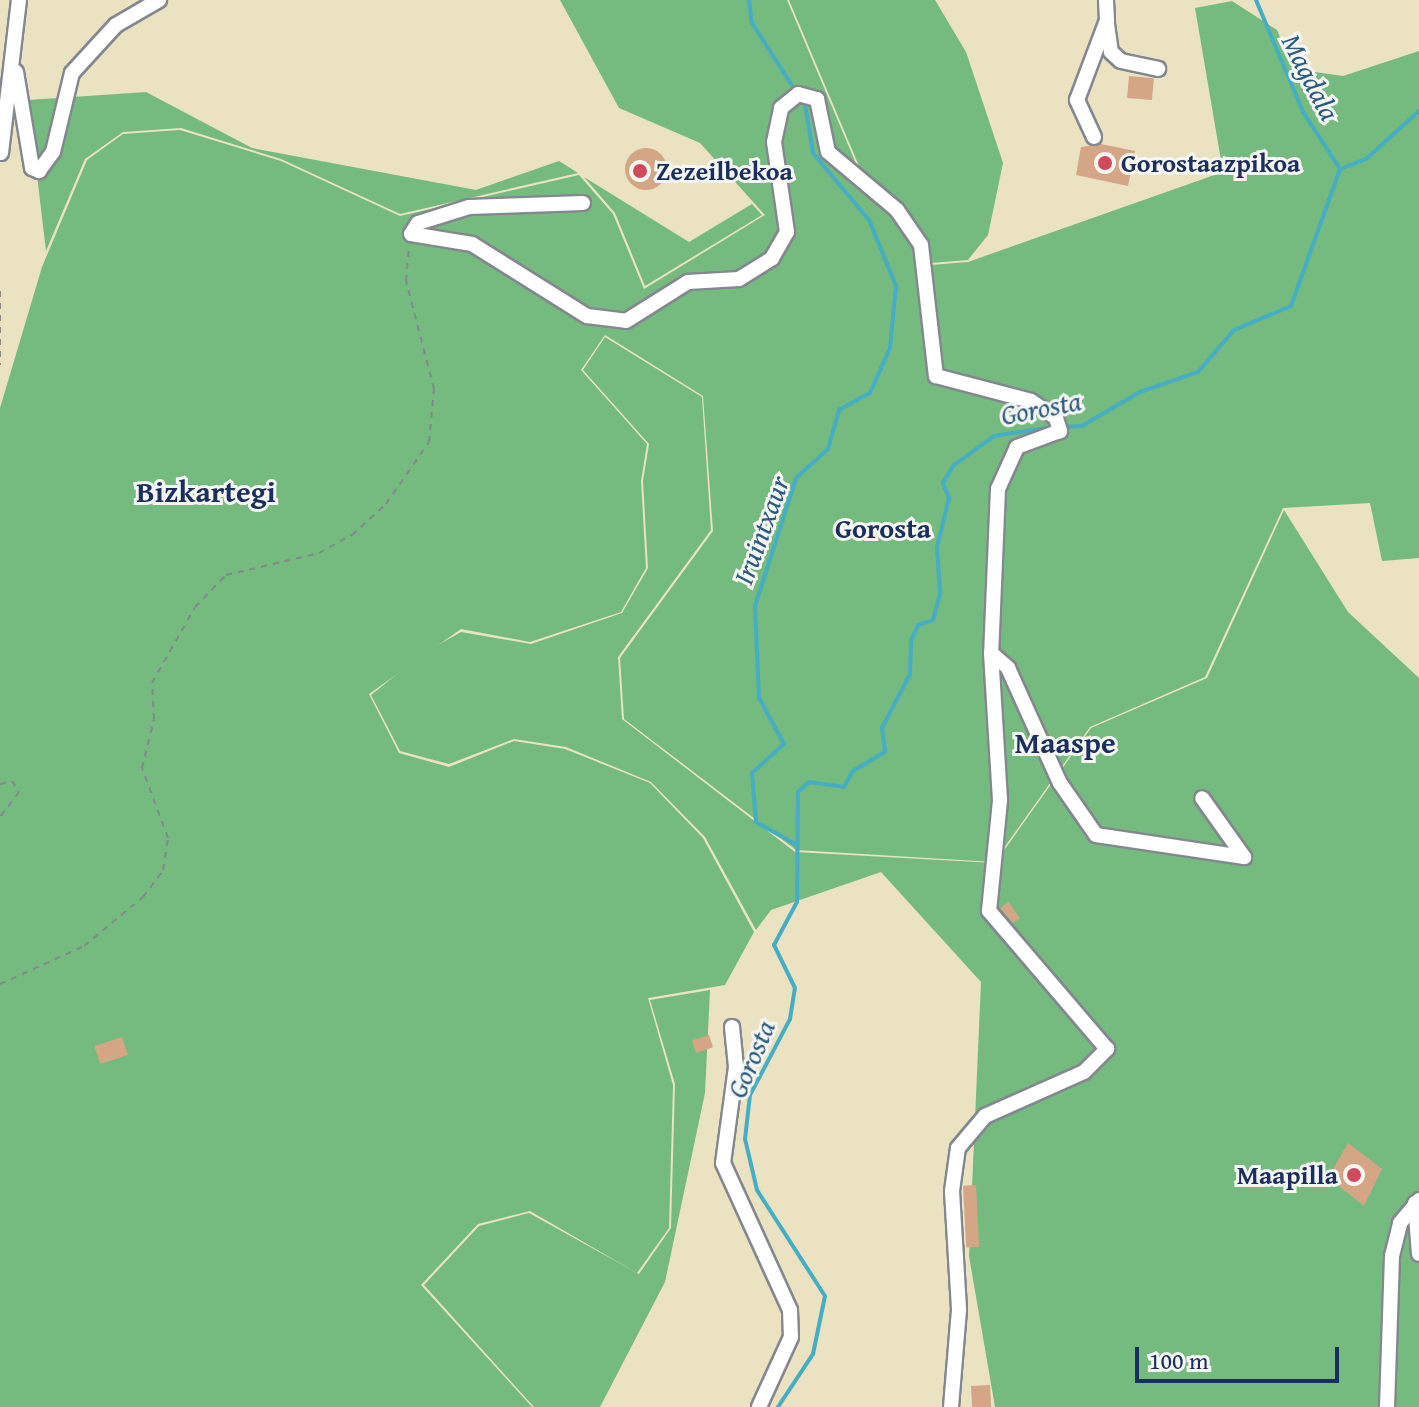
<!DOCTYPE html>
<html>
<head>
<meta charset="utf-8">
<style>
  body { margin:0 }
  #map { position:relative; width:1419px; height:1407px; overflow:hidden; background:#ebe2c2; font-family:"Gentium Book Plus",serif }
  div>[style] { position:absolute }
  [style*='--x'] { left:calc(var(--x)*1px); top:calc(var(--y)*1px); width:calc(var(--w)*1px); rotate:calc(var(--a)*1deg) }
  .forest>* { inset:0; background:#75ba7e }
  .stream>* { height:4px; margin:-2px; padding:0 2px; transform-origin:2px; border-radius:2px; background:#45aec4 }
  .building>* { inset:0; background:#d4a685; transform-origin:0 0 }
  .round { border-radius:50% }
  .path>* { height:2px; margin-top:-1px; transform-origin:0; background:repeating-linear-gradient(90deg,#838890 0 6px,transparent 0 12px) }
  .roads { filter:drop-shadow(2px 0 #838890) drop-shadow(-2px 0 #838890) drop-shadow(0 2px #838890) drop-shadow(0 -2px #838890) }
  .minor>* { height:14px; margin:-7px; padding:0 7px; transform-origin:7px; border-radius:7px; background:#fff }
  .dots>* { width:22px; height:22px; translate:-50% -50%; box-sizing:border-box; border:4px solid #f6f6f2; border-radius:50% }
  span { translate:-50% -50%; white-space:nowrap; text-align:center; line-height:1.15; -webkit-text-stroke:6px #f6f6f2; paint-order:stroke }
  .poi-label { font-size:26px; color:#1b2f5e; font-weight:700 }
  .left { translate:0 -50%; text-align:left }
  .right { translate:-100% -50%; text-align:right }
  .water-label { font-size:28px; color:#2a5b82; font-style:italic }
  .neighbourhood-label { font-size:28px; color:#1b2f5e; font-weight:700 }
  .quarter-label { font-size:30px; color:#1b2f5e; font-weight:700 }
  .scale { position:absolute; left:1135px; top:1347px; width:204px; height:36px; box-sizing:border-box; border:4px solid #1b2f5e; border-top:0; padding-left:10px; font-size:24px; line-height:28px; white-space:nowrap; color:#1b2f5e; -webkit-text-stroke:6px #f6f6f2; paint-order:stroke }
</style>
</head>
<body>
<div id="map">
  <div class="forest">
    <div style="clip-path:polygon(560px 0,787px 0,857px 166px,931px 265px,968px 262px,1223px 172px,1195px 8px,1232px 1px,1277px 30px,1294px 69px,1343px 76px,1419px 51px,1419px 558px,1382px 561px,1370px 503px,1283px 508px,1205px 677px,1090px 727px,994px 862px,796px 850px,624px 719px,620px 658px,713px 531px,703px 396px,605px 335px,581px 370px,647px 444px,641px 481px,646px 568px,621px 612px,530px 642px,461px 629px,369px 694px,399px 753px,449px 767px,514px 741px,565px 749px,650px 783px,703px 838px,754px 932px,725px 985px,648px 998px,673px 1085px,669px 1228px,637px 1273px,530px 1211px,478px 1224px,421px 1285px,532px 1407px,0 1407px,0 408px,42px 267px,87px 160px,123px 134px,180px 130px,281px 161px,400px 216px,579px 175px,613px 214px,644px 289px,765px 215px,700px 143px,619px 108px)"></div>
    <div style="clip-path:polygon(789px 0,935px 0,966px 52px,1003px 163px,988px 235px,968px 260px,931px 263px,859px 166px)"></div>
    <div style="clip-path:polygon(146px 92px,252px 148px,476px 190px,559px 161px,578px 173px,400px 214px,281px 159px,181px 128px,123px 132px,85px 159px,46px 251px,28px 100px)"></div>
    <div style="clip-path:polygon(584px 177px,689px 242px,752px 204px,762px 215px,645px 286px,615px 213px)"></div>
    <div style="clip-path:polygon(605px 337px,702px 397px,711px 530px,618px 657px,622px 719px,795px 852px,995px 863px,1091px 728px,1207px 678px,1284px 510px,1348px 612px,1419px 678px,1419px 1407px,995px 1407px,969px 1256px,981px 982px,881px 872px,771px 910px,756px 930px,705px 837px,651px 782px,566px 747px,514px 739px,449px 764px,400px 751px,371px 695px,422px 654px,461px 632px,531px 644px,622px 613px,648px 568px,643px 481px,649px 444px,583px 370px)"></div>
    <div style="clip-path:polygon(710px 990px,705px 1093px,665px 1282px,600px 1407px,534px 1407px,424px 1285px,479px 1226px,529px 1213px,639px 1274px,671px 1228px,675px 1084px,650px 1000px)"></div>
  </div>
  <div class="stream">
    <div style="--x:749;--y:0;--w:23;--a:83"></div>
    <div style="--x:752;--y:23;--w:76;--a:57.4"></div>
    <div style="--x:1256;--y:0;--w:121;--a:67.2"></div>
    <div style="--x:1303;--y:112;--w:68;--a:57"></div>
    <div style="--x:1340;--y:169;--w:28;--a:-21"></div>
    <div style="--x:1366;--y:159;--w:72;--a:-42.2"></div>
    <div style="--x:1062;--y:427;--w:20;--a:-3"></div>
    <div style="--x:1082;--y:426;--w:67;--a:-30.4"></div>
    <div style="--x:1140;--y:392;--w:61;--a:-19"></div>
    <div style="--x:1198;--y:372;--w:55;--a:-49.4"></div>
    <div style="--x:1234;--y:330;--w:62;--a:-22.8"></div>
    <div style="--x:1291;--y:306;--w:145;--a:-70.3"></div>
    <div style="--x:795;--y:844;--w:45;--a:-150.6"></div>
    <div style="--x:756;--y:822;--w:49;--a:-94.7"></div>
    <div style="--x:752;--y:773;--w:43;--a:-42.2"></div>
    <div style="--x:784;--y:744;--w:52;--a:-118.5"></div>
    <div style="--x:759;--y:698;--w:92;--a:-92.5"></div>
    <div style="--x:755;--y:606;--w:134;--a:-72.2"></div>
    <div style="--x:796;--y:478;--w:43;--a:-42.2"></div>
    <div style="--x:828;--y:449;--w:41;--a:-74.2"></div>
    <div style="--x:839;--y:410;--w:35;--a:-29"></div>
    <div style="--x:870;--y:393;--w:49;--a:-66"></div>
    <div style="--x:890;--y:348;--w:62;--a:-84.5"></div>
    <div style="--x:896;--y:286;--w:71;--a:-112.2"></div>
    <div style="--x:869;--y:220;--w:87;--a:-129.9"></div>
    <div style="--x:813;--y:153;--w:50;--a:-99.3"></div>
    <div style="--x:778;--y:1407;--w:64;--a:-56.6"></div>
    <div style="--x:813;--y:1354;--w:59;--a:-78.3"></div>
    <div style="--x:825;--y:1296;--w:126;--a:-122.7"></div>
    <div style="--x:757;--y:1190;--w:52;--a:-103.2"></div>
    <div style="--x:745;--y:1139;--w:44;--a:-83.5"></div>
    <div style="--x:750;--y:1095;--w:86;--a:-62.2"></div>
    <div style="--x:790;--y:1019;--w:31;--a:-81"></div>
    <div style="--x:795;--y:988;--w:48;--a:-116"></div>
    <div style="--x:774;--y:945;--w:49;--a:-61.9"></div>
    <div style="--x:797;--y:902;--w:110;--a:-89.5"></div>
    <div style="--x:798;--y:792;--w:15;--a:-42"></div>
    <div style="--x:809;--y:782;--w:35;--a:8"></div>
    <div style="--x:844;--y:787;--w:18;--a:-61"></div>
    <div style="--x:853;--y:771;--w:37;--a:-31"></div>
    <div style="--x:885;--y:752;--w:24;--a:-97"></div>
    <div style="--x:882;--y:728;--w:61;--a:-62.6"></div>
    <div style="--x:910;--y:674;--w:33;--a:-88"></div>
    <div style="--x:911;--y:641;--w:17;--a:-66"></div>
    <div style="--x:918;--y:625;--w:16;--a:-18"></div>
    <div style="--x:933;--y:620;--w:28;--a:-75"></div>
    <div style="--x:940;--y:593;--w:46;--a:-93.7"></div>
    <div style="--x:937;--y:547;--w:50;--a:-76.2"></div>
    <div style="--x:949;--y:498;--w:16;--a:-112"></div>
    <div style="--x:943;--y:483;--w:21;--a:-59"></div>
    <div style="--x:954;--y:465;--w:49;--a:-35.9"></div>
    <div style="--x:994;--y:436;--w:60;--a:-8.7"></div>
  </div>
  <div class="building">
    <div style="left:1129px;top:76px;width:25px;height:22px;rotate:5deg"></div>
    <div style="clip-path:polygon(1101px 144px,1135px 151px,1128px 186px,1076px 175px,1081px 147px)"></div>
    <div class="round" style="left:625px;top:148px;width:42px;height:42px"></div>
    <div style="clip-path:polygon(1008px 902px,1020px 918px,1013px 923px,1000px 908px)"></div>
    <div style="left:709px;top:1035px;width:13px;height:18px;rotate:72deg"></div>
    <div style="left:122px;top:1037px;width:19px;height:29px;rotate:72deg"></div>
    <div style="clip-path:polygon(1348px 1143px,1382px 1169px,1364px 1206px,1328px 1178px)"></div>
    <div style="left:976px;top:1185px;width:62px;height:13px;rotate:87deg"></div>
    <div style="left:990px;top:1385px;width:22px;height:19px;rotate:87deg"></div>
  </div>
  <div class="path">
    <div style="--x:0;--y:291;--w:74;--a:90"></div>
    <div style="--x:0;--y:784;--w:12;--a:-14"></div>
    <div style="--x:12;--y:781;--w:13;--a:58"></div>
    <div style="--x:19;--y:792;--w:31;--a:127"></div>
    <div style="--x:0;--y:984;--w:92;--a:-24.3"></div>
    <div style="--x:84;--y:946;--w:77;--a:-39.7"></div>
    <div style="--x:143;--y:897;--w:34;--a:-53"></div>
    <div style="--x:163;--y:870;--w:32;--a:-81"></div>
    <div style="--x:168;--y:838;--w:75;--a:-110.4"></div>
    <div style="--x:142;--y:768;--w:50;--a:-76.2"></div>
    <div style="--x:154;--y:719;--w:36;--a:-93"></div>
    <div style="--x:152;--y:683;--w:87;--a:-60.5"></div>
    <div style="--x:195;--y:607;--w:45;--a:-45.9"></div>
    <div style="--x:226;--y:575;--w:96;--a:-13.3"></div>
    <div style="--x:319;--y:553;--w:38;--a:-29"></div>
    <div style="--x:352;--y:535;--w:46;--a:-42.4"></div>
    <div style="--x:386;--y:504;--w:75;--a:-55.3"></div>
    <div style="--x:429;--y:442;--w:53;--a:-84.6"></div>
    <div style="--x:434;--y:389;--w:112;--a:-104.5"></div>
    <div style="--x:406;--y:281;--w:34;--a:-85"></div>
  </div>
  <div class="roads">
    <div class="minor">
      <div style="--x:1107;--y:24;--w:28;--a:82"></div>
      <div style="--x:1111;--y:52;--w:13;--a:42"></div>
      <div style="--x:1121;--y:61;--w:38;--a:12"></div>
      <div style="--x:16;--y:72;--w:97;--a:80.5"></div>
      <div style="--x:32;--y:168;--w:8;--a:23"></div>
      <div style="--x:39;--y:171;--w:24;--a:-54"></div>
      <div style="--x:53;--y:152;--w:81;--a:-76.5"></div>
      <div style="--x:72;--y:73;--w:65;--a:-47.5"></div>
      <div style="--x:116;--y:25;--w:50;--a:-30.2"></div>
      <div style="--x:1094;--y:137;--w:41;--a:-114.7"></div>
      <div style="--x:1077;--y:100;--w:85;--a:-69.4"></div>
      <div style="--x:1107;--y:20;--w:20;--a:-93"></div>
      <div style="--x:1;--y:153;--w:154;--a:-83.3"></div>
      <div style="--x:583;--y:203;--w:114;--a:178"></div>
      <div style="--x:469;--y:207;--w:53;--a:162.6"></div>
      <div style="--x:418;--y:223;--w:13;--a:122"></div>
      <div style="--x:411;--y:234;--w:62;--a:9.3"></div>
      <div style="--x:472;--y:244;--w:136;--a:32.1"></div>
      <div style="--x:587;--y:316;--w:39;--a:7"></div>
      <div style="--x:626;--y:321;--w:73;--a:-32.2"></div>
      <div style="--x:688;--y:282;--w:51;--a:-3.4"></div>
      <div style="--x:739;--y:279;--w:39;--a:-32"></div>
      <div style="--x:772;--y:258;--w:30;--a:-60"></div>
      <div style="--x:787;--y:232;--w:91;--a:-98.2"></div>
      <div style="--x:774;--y:142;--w:35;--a:-78"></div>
      <div style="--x:781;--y:108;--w:22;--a:-39"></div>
      <div style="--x:798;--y:94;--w:20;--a:15"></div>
      <div style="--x:817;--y:99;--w:54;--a:78.3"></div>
      <div style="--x:828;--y:152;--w:90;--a:40"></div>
      <div style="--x:897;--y:210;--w:42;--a:55.6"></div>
      <div style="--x:921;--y:245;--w:132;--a:83.5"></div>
      <div style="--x:936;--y:376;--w:98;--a:14.7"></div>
      <div style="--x:1031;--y:401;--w:30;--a:34"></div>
      <div style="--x:1056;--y:418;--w:14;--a:73"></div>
      <div style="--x:1060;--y:431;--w:46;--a:159.6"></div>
      <div style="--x:1017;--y:447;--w:46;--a:114.3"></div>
      <div style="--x:998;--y:489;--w:164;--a:92.4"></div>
      <div style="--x:732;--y:1027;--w:40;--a:84.3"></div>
      <div style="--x:736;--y:1067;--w:97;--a:97.7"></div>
      <div style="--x:723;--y:1163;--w:162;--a:65.5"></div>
      <div style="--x:790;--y:1310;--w:27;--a:88"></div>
      <div style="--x:791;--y:1337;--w:77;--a:114.6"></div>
      <div style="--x:1415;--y:1203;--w:51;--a:85.5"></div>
      <div style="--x:951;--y:1407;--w:98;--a:-85.3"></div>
      <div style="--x:959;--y:1309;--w:118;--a:-93.4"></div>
      <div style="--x:952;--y:1191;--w:43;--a:-82.1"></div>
      <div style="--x:958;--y:1148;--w:42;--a:-49.8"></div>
      <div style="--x:985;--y:1116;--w:108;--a:-24"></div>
      <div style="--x:1084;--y:1072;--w:33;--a:-45"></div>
      <div style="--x:1107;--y:1049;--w:182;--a:-130.5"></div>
      <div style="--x:989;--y:911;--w:112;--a:-84.3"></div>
      <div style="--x:1000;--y:800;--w:147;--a:-93.5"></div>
      <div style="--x:991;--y:653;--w:23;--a:41"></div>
      <div style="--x:1008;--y:668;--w:126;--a:65.7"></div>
      <div style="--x:1060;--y:783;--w:63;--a:55.3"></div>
      <div style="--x:1096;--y:835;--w:150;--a:8.5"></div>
      <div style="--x:1244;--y:857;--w:72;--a:-125.4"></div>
      <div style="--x:1387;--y:1407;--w:151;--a:-88.1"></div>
      <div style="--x:1392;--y:1256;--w:34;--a:-76"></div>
      <div style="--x:1400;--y:1223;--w:30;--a:-50"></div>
    </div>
  </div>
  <div class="dots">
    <div style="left:1105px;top:163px;background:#d1495b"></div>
    <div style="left:640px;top:171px;background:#d1495b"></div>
    <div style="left:1354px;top:1175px;background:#d1495b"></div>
  </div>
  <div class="poi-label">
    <span class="left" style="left:1121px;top:163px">Gorostaazpikoa</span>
    <span class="left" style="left:656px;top:171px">Zezeilbekoa</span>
    <span class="right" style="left:1338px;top:1175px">Maapilla</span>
  </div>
  <div class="water-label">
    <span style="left:1311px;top:77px;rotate:63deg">Magdala</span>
    <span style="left:1041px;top:408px;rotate:-11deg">Gorosta</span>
    <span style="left:761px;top:530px;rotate:-70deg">Iruintxaur</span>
    <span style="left:751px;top:1059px;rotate:-67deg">Gorosta</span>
  </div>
  <div class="neighbourhood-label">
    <span style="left:883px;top:528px">Gorosta</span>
  </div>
  <div class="quarter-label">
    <span style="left:206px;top:491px">Bizkartegi</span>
    <span style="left:1065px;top:742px">Maaspe</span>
  </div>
  <div class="scale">100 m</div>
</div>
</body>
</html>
